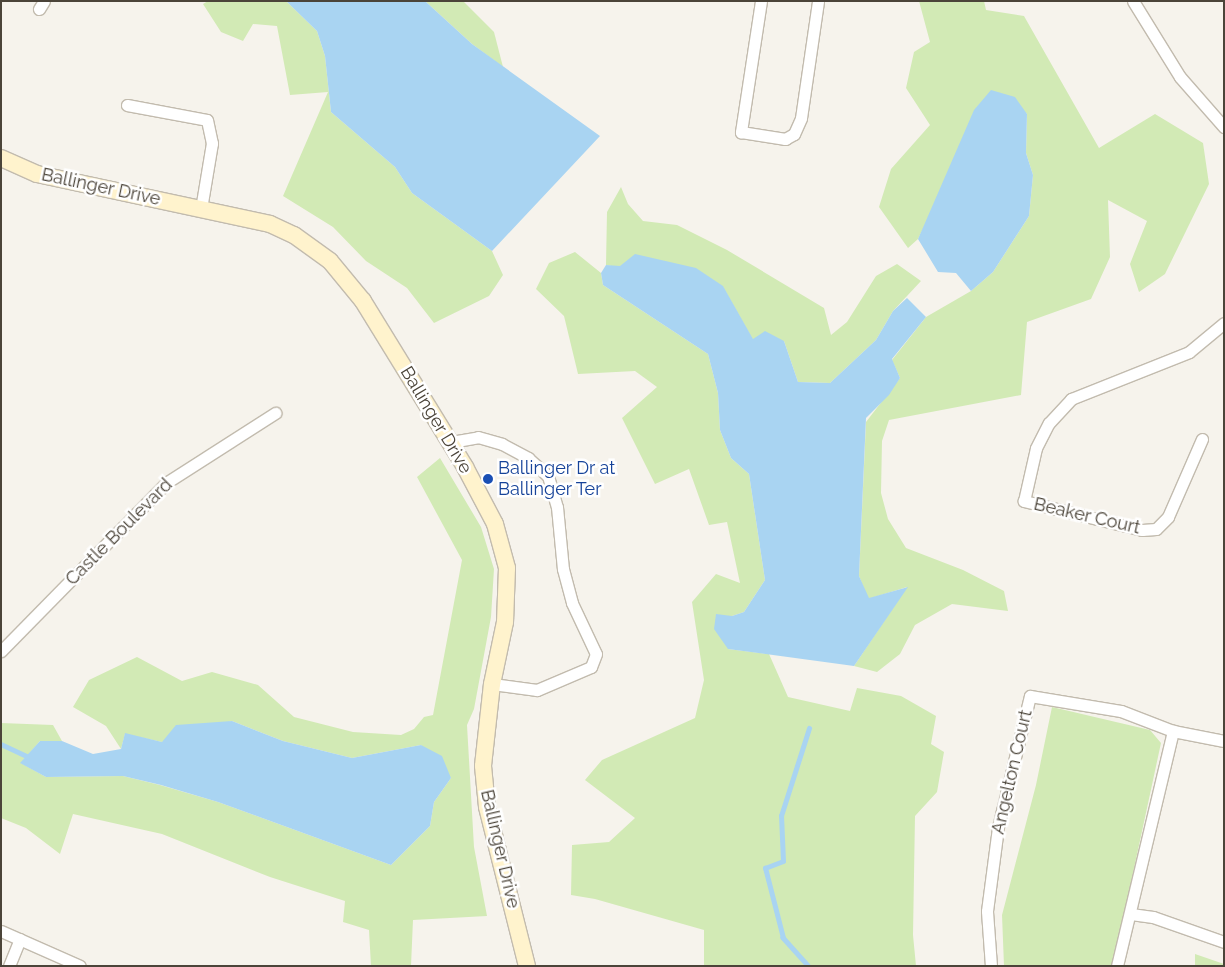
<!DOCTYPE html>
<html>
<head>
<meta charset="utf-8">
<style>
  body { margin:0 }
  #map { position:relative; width:1225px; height:967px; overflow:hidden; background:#f6f3ec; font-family:Raleway,sans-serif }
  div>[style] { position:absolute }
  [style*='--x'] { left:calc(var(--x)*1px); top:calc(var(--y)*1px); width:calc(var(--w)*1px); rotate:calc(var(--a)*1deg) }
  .green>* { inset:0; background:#d2eab5 }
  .water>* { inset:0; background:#a9d4f2 }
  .stream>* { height:4.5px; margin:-2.25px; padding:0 2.25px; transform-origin:2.25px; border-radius:2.25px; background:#a9d4f2 }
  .roads { filter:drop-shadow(1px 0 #c2bbae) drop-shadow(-1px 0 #c2bbae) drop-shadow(0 1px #c2bbae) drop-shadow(0 -1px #c2bbae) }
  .street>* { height:11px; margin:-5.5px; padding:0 5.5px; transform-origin:5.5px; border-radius:5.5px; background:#fff }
  .secondary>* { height:16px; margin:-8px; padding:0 8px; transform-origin:8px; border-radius:8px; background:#fff3cd }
  .dots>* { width:14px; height:14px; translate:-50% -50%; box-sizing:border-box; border:2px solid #fff; border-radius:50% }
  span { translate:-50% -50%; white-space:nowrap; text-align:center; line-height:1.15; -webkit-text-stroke:5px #fff; paint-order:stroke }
  .street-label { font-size:18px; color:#4b4439 }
  .transit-label { font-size:18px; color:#164399 }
  .left { translate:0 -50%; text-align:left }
  .frame { position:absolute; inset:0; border:2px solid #4b4439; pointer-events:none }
</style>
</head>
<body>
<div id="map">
  <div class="green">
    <div style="clip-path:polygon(208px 1px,286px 1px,317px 31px,325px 56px,331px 112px,395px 167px,412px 193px,492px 251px,503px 275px,489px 296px,434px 323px,407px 288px,366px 261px,333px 227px,283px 196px,328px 92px,290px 95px,277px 26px,253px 24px,243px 41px,221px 32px,203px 4px)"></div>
    <div style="clip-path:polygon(425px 1px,463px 1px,494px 32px,503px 67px,472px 44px)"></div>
    <div style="clip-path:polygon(919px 1px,984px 1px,986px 10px,1024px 16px,1099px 148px,1155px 114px,1203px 143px,1209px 184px,1165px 274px,1139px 292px,1130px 264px,1147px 221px,1108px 200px,1110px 257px,1091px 299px,1027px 322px,1021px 395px,889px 420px,882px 441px,881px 493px,888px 519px,906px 548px,963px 570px,1004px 591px,1008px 611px,952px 604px,915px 625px,900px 654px,877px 672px,854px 666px,907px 587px,868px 599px,859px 576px,866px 422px,900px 378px,892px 360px,926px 317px,971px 291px,993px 272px,1029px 216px,1033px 175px,1026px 153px,1027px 114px,1006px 96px,991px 91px,918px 239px,908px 248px,879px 207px,891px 169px,930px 125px,906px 88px,914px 52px,930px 42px)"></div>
    <div style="clip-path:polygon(621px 187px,628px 204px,643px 221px,677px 225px,727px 250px,824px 308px,831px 335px,847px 322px,876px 276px,897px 264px,921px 281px,893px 311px,876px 340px,830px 383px,798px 382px,784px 341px,753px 340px,723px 287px,606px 265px,607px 212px)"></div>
    <div style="clip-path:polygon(575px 252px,601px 273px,603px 285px,708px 354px,718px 393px,720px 430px,731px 458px,749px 474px,765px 580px,744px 612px,732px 616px,728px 649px,769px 654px,788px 697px,850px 711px,857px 688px,901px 696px,936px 716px,931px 744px,944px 752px,937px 792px,915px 816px,913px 935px,916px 966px,704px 966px,704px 930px,595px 899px,571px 895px,572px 845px,609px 842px,635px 818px,585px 780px,602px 760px,695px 718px,704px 680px,692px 602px,716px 574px,740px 583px,727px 522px,709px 525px,689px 469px,655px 484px,622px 418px,657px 387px,635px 371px,578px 374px,564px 316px,536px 289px,549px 263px)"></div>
    <div style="clip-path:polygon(440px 458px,481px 527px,494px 569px,491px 617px,474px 709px,467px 725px,474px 847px,487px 916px,413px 920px,411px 966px,371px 966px,369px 930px,343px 922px,345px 901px,270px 877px,162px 834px,73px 814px,60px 854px,26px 828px,1px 818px,1px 723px,53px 725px,62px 741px,40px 741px,21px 763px,46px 777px,123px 776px,160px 785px,218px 802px,391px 865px,430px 826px,434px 802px,451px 778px,421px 745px,352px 758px,283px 741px,232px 721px,162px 742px,125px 734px,121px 749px,106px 726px,73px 707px,89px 680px,137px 657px,182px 681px,212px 672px,258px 685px,294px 717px,353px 732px,401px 735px,414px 729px,424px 717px,433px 715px,462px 560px,417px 477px)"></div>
    <div style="clip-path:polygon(1052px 707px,1150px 730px,1161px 743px,1113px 966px,1004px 966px,1002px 915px,1036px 785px)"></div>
    <div style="clip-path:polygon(1195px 954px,1224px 964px,1224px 966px,1195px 966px)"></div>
  </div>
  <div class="water">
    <div style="clip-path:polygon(286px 1px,425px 1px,472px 44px,600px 136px,492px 251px,412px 193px,395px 167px,331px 112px,325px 56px,317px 31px)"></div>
    <div style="clip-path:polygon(991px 90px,1015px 97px,1027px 114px,1026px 153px,1033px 175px,1029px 216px,993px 272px,971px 291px,956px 273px,938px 272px,918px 239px,974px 110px)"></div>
    <div style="clip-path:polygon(635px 254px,696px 268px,723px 286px,753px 339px,765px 331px,784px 341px,798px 382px,830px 383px,876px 340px,893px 311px,907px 298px,926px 317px,892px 359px,900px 378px,889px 395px,866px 418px,859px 576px,869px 598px,908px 587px,854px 666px,728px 649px,714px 629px,716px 614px,732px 616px,744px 612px,765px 580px,749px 474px,731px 458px,720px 430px,718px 393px,708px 354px,603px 285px,601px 273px,606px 265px,620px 266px)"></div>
    <div style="clip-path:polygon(232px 721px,283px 741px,352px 758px,421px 745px,442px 756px,451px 778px,434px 802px,430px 826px,391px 865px,218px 802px,161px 785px,123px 776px,46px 777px,20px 763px,40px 741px,62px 741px,93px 754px,121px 749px,125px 733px,162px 742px,176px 725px)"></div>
  </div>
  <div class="stream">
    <div style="--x:1;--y:744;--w:29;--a:25"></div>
    <div style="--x:808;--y:966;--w:38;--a:-132"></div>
    <div style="--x:783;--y:938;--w:72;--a:-104.4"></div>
    <div style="--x:765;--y:868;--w:19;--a:-21"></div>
    <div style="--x:783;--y:861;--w:45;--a:-92.5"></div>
    <div style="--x:781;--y:816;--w:92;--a:-72.3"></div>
  </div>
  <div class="roads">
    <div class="street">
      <div style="--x:761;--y:1;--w:133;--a:98.7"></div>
      <div style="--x:741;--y:132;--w:45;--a:9"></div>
      <div style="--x:785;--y:139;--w:10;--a:-29"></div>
      <div style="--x:794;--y:134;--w:17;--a:-66"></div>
      <div style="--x:801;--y:118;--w:118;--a:-81.7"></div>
      <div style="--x:1133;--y:1;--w:89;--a:58.3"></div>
      <div style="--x:1180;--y:77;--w:67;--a:48.7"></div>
      <div style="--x:39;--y:9;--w:9;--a:-58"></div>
      <div style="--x:127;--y:105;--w:81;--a:10.6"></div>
      <div style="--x:207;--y:120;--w:24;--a:78"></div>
      <div style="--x:212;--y:143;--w:67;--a:99.5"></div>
      <div style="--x:1202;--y:439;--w:85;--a:113.6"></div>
      <div style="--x:1168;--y:517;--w:17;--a:135"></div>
      <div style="--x:1156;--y:529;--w:14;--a:176"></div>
      <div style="--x:1142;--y:530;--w:122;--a:-166.2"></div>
      <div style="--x:1024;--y:501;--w:54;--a:-77.2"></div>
      <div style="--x:1036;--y:448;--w:28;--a:-63"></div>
      <div style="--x:1049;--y:423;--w:33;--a:-47"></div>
      <div style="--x:1071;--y:399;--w:127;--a:-21.7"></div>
      <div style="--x:1189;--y:352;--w:45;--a:-39.6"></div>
      <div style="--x:451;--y:442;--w:27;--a:-10"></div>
      <div style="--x:478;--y:437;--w:25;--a:16"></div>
      <div style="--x:502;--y:444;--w:30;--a:28"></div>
      <div style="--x:528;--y:458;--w:27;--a:42"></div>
      <div style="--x:548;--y:476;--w:32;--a:74"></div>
      <div style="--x:557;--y:507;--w:62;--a:84.5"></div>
      <div style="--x:563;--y:569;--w:35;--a:75"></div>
      <div style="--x:572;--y:603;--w:56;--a:64.8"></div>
      <div style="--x:596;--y:654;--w:14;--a:111"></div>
      <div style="--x:591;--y:667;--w:59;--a:156.9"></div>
      <div style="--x:537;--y:690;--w:45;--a:-172.4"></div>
      <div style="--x:1;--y:651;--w:235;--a:-45.5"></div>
      <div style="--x:166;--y:483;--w:130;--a:-32.7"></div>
      <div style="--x:1131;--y:914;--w:22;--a:8"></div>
      <div style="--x:1153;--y:917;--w:75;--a:19.4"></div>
      <div style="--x:1;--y:931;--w:86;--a:23.9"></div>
      <div style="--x:9;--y:966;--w:29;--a:-68"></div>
      <div style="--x:991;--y:966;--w:55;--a:-94.2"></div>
      <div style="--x:987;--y:911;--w:85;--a:-82.5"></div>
      <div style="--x:998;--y:827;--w:135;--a:-76.3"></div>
      <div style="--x:1030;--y:696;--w:92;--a:9.4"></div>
      <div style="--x:1121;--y:711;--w:56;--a:21"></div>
      <div style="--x:1173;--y:731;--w:52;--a:11.1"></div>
      <div style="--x:1117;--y:966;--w:242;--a:-76.6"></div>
    </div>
    <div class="secondary">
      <div style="--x:1;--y:158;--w:39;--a:24"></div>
      <div style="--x:37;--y:174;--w:238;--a:12.1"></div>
      <div style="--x:270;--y:224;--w:26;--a:25"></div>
      <div style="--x:294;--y:235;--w:44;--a:35.8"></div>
      <div style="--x:330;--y:261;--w:52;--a:50.5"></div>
      <div style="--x:363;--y:301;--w:195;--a:58.4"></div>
      <div style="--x:465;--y:467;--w:64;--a:62.2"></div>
      <div style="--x:495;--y:524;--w:46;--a:74.7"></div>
      <div style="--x:507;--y:568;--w:54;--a:92.1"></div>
      <div style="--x:505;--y:622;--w:63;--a:101.8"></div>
      <div style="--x:492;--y:684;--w:82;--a:96.3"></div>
      <div style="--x:483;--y:766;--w:41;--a:84.4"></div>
      <div style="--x:487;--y:807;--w:164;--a:75.9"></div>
    </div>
  </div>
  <div class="dots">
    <div style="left:488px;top:479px;background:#1a4fb4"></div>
  </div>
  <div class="street-label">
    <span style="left:101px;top:187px;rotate:12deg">Ballinger Drive</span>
    <span style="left:436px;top:420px;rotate:59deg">Ballinger Drive</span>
    <span style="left:1087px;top:516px;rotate:13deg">Beaker Court</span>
    <span style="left:119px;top:532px;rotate:-45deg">Castle Boulevard</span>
    <span style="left:1012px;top:772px;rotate:-77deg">Angelton Court</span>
    <span style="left:500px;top:849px;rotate:77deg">Ballinger Drive</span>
  </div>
  <div class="transit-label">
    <span class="left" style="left:498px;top:479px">Ballinger Dr at<br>Ballinger Ter</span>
  </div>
  <div class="frame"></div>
</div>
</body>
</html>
